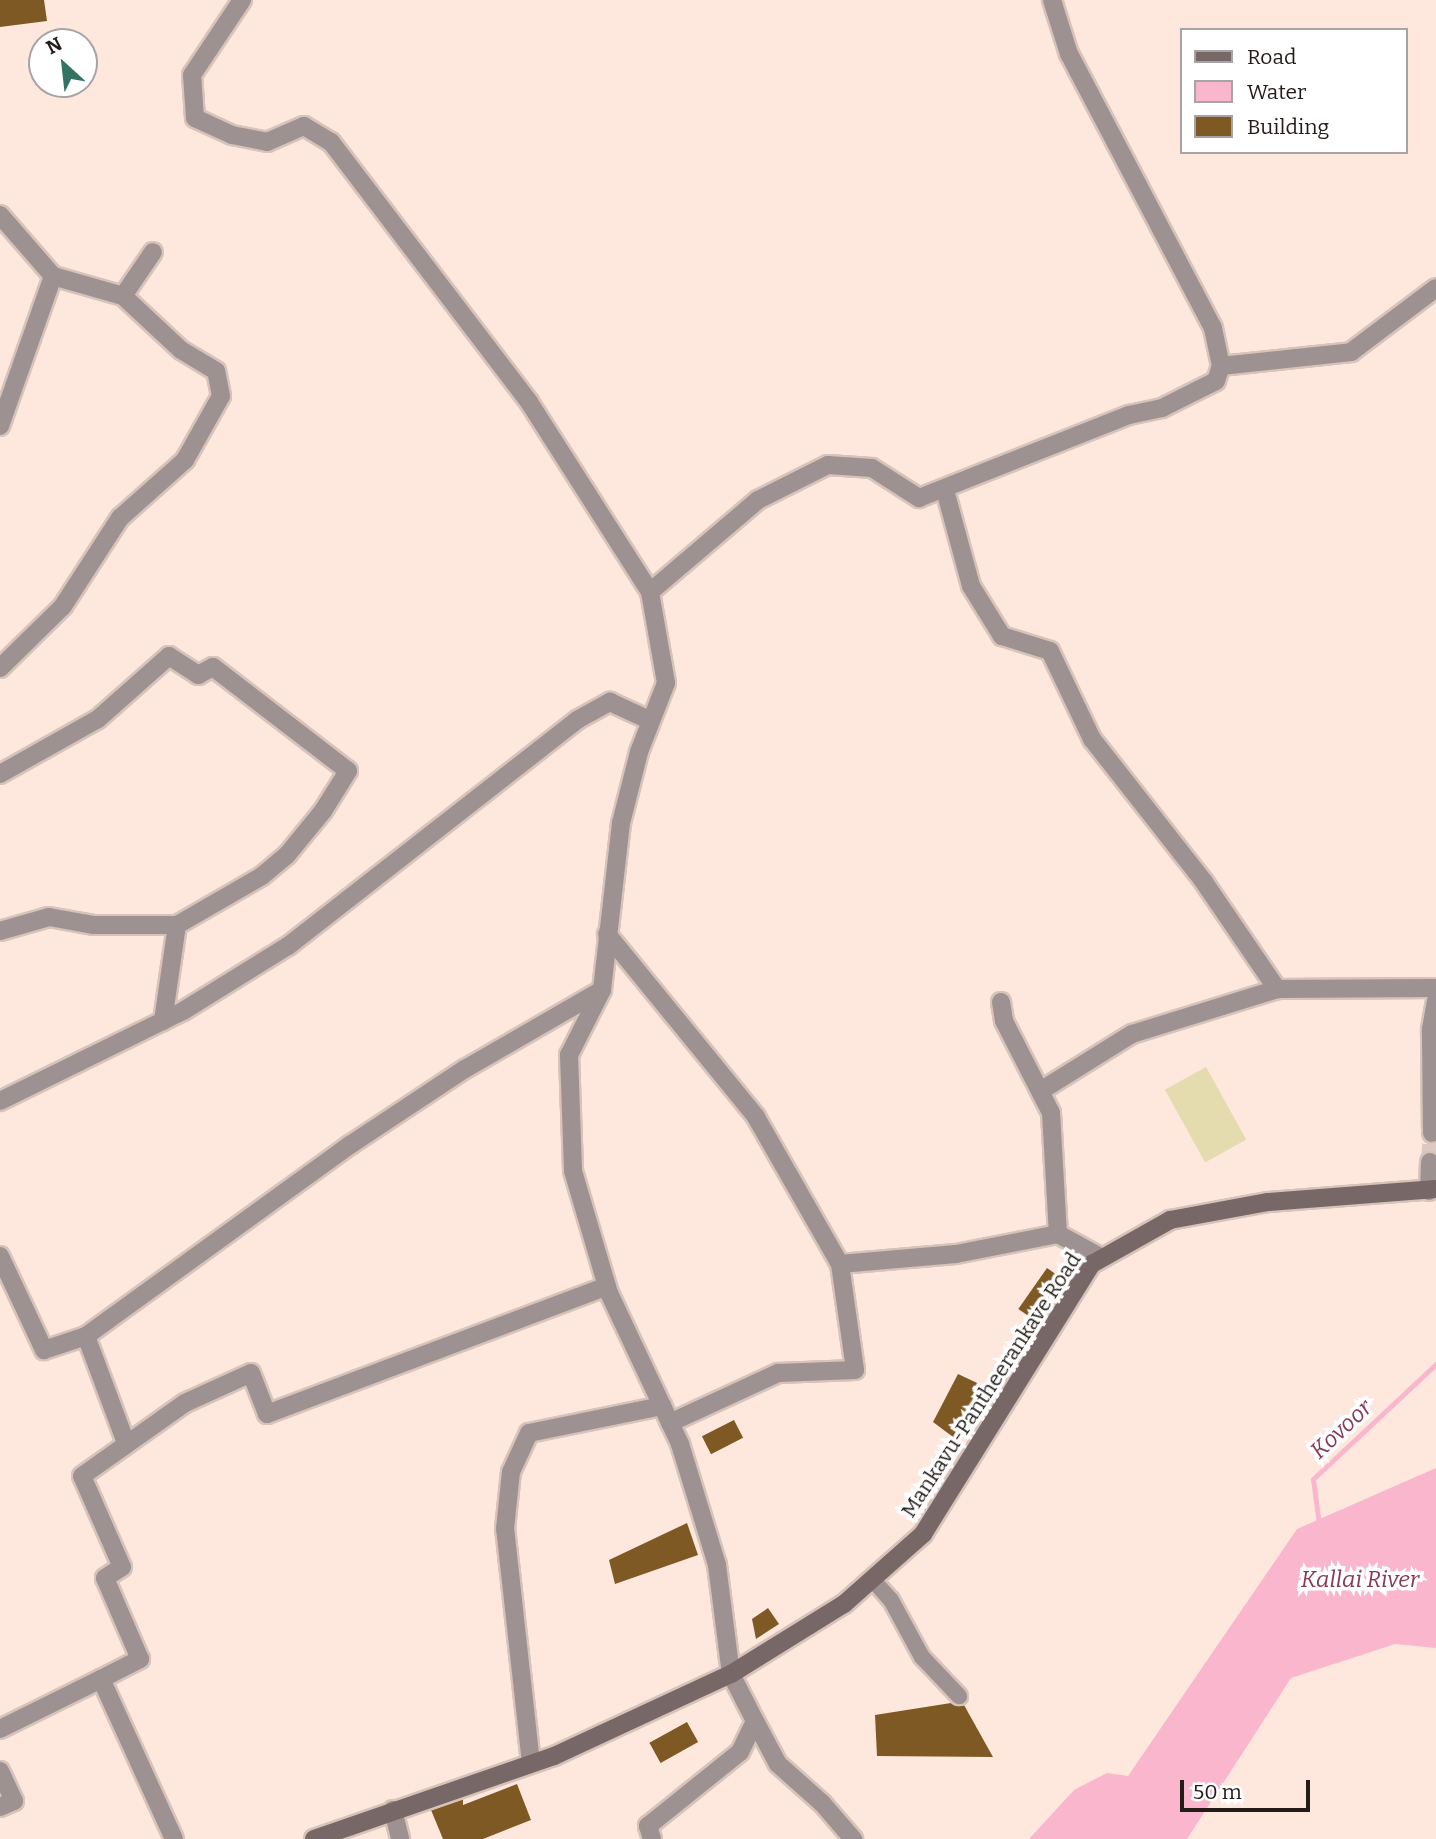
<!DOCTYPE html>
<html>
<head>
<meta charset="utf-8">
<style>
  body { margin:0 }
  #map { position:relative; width:1436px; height:1839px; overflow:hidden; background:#fee8dd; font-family:Bitter,serif }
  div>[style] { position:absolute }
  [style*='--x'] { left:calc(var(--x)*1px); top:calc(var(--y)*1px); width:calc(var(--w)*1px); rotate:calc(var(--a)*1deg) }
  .green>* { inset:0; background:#e4dbae; transform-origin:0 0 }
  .water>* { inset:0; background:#fab6cd }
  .stream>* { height:5px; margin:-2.5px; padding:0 2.5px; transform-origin:2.5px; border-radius:2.5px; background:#fab6cd }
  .building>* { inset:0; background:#7e5924; transform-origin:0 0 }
  .minor-tunnel>* { height:18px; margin-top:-9px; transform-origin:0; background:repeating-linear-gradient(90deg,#ddc9bf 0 18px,transparent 0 27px) }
  .roads { filter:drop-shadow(2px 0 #d7c3ba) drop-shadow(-2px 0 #d7c3ba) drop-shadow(0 2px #d7c3ba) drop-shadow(0 -2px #d7c3ba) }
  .pedestrian>* { height:16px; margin:-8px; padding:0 8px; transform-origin:8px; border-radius:8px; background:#9d9291 }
  .minor>* { height:18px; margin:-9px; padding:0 9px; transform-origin:9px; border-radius:9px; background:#9d9291 }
  .tertiary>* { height:18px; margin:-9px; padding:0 9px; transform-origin:9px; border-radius:9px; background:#9d9291 }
  .secondary>* { height:18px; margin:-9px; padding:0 9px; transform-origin:9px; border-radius:9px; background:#776766 }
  span { translate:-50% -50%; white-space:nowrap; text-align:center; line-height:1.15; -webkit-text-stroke:7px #fff; paint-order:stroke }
  .street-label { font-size:21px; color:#241c18 }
  .water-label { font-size:23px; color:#883958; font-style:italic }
  .legend { position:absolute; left:1180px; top:28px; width:228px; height:126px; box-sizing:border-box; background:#fff; border:2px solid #a7a4a3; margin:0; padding:9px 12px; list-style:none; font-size:21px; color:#241c18 }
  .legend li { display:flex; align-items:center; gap:14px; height:35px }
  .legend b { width:35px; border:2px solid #a7a4a3 }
  .north { position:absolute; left:28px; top:28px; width:70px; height:70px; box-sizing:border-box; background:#fff; border:2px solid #a7a4a3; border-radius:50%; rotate:333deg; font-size:19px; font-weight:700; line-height:28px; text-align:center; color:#241c18 }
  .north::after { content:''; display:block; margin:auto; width:24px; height:32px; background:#327362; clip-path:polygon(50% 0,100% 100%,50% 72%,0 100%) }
  .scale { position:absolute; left:1180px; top:1780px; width:130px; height:32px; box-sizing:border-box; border:4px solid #241c18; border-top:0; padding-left:9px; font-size:21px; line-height:24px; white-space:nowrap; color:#241c18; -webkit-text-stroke:5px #fff; paint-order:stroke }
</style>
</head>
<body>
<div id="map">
  <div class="green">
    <div style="left:1206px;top:1067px;width:83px;height:47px;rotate:61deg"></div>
  </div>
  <div class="water">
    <div style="clip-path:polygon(1436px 1468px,1436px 1648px,1395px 1644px,1291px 1678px,1187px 1839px,1029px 1839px,1074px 1790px,1107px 1773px,1128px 1776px,1297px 1529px)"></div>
  </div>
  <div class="stream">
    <div style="--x:1319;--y:1524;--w:45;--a:-97.6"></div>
    <div style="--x:1313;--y:1479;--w:168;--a:-43.1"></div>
  </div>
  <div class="building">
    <div style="clip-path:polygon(0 0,44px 0,47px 21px,0 27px)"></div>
    <div style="left:1047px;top:1268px;width:19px;height:50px;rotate:35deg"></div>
    <div style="clip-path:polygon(958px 1374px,990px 1389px,957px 1440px,933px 1422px)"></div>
    <div style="left:734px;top:1420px;width:20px;height:36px;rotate:63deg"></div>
    <div style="clip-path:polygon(687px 1523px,698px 1555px,615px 1584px,609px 1560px)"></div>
    <div style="clip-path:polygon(768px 1608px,779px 1624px,756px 1639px,752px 1619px)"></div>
    <div style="clip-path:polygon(951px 1703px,964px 1705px,993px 1757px,877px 1756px,875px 1715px)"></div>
    <div style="left:687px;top:1722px;width:23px;height:43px;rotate:61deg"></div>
    <div style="clip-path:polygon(517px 1784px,531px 1820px,483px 1839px,443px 1839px,431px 1810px,463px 1799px,463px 1805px)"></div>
  </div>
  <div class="minor-tunnel">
    <div style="--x:1430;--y:1162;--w:29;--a:-86"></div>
  </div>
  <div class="roads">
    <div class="pedestrian">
      <div style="--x:872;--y:1579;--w:28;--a:48"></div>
      <div style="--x:891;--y:1600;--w:65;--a:61.5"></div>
      <div style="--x:922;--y:1657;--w:54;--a:46.5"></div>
    </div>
    <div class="minor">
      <div style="--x:242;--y:0;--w:90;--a:123.7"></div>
      <div style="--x:192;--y:75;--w:43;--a:86"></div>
      <div style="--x:195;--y:118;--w:41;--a:24.7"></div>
      <div style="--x:232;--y:135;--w:36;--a:11"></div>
      <div style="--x:267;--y:142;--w:40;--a:-23.4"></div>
      <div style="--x:304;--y:126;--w:31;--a:31"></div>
      <div style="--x:331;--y:142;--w:327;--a:52.7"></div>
      <div style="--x:529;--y:402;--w:225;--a:57.5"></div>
      <div style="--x:650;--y:592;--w:142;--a:-40.4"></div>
      <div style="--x:758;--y:500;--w:78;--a:-26.6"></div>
      <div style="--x:828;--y:465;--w:44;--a:3.9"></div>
      <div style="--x:872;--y:468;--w:56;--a:32.6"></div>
      <div style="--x:919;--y:498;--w:226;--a:-21.6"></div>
      <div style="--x:1129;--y:415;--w:34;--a:-12"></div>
      <div style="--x:1162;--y:408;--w:60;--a:-26.6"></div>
      <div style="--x:1216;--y:381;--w:16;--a:-72"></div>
      <div style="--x:1221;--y:366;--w:39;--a:-102"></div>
      <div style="--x:1213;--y:328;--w:310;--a:-117.7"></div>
      <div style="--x:1069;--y:54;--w:57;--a:-107.5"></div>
      <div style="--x:0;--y:215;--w:81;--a:49"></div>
      <div style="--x:1221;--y:366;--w:131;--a:-6.1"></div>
      <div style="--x:1351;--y:352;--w:106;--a:-37"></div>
      <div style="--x:0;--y:426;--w:159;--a:-70.5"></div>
      <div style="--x:53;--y:276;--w:73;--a:15.9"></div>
      <div style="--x:123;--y:296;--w:53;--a:-55.7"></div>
      <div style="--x:945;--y:490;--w:99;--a:74.8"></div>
      <div style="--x:971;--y:586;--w:59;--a:58.2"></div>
      <div style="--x:1002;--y:636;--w:50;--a:17.4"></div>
      <div style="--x:1050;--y:651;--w:98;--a:64.5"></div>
      <div style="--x:1092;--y:739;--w:182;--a:51.9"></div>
      <div style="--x:1204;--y:882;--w:130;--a:55.7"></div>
      <div style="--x:0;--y:668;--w:88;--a:-44.5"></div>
      <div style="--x:63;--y:606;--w:105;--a:-57.1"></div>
      <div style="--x:120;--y:518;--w:87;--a:-41.7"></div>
      <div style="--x:185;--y:460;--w:73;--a:-60.6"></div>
      <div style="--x:221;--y:396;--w:25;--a:-101"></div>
      <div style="--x:216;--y:371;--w:41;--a:-149"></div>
      <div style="--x:181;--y:350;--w:79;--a:-137"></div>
      <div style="--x:0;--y:774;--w:112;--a:-29.3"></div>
      <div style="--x:98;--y:719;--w:95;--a:-41.6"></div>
      <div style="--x:169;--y:656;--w:35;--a:33"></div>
      <div style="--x:198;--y:675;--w:17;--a:-28"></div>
      <div style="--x:213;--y:667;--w:170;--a:37.6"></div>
      <div style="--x:348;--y:771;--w:47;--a:122"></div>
      <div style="--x:323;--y:811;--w:57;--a:129.3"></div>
      <div style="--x:287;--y:855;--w:33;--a:140"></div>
      <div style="--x:262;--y:876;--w:98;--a:150"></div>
      <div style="--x:0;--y:931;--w:51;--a:-15.9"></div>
      <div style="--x:49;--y:917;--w:46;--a:10.1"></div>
      <div style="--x:94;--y:925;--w:83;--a:0"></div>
      <div style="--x:177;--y:925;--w:97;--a:98.3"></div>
      <div style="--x:607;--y:934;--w:236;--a:50.8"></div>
      <div style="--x:756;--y:1117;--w:169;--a:60.3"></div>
      <div style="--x:840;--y:1264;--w:107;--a:81.9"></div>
      <div style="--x:855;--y:1370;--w:77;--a:177.8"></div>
      <div style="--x:778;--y:1373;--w:119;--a:155.2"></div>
      <div style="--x:1001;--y:1002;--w:19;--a:81"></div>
      <div style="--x:1004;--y:1021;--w:103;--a:62.9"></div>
      <div style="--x:1051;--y:1113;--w:121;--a:86.7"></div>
      <div style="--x:1058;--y:1234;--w:50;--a:28.6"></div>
      <div style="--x:1042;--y:1090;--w:106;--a:-31.9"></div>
      <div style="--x:1132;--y:1034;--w:152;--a:-17.2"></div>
      <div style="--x:1277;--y:989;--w:159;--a:-0.4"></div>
      <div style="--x:0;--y:1101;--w:204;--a:-26.2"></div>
      <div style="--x:183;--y:1011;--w:123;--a:-31.8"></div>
      <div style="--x:288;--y:946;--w:367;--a:-38"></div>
      <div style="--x:577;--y:720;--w:38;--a:-29"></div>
      <div style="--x:610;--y:702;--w:43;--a:24.8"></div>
      <div style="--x:1432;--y:1133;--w:104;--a:-90.6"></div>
      <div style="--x:1431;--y:1029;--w:29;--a:-80"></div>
      <div style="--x:1429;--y:1191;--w:29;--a:-88"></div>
      <div style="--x:0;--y:1256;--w:104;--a:64.9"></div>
      <div style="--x:44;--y:1350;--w:44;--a:-18.4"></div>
      <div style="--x:86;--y:1336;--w:114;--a:69.5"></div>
      <div style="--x:840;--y:1264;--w:116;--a:-4.9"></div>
      <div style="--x:956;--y:1254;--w:104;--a:-11.1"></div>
      <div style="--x:86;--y:1336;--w:326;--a:-35.9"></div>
      <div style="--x:350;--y:1145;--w:138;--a:-33.5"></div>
      <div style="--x:465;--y:1069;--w:158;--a:-30"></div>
      <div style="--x:755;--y:1721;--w:49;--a:61.9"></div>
      <div style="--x:778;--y:1764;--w:59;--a:41.6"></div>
      <div style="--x:822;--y:1803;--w:48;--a:49.3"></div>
      <div style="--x:0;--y:1729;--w:113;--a:-26.3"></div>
      <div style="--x:531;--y:1763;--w:235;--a:-96.3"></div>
      <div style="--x:505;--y:1529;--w:57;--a:-84"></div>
      <div style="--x:511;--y:1472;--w:43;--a:-65.2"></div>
      <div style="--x:529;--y:1433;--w:136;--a:-11.5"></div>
      <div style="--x:0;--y:1771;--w:33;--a:65"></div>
      <div style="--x:14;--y:1801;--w:15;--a:157"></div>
      <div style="--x:393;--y:1810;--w:30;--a:76"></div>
      <div style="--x:174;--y:1839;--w:176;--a:-114.5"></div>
      <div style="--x:101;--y:1679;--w:44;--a:-27.1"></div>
      <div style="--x:140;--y:1659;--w:88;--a:-113.4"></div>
      <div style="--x:105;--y:1578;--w:20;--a:-33"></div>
      <div style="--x:122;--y:1567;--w:99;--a:-113.7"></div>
      <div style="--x:82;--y:1476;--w:126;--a:-35.3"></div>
      <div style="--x:185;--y:1403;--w:72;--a:-24.4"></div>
      <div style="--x:251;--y:1373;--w:44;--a:68.7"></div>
      <div style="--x:267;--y:1414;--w:363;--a:-20.6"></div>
      <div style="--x:652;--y:1839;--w:14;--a:-107"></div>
      <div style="--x:648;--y:1826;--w:118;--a:-38.8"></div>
      <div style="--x:740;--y:1752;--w:34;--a:-64"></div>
      <div style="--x:755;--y:1721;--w:53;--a:-117.1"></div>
    </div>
    <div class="tertiary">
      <div style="--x:650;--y:592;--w:92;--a:80"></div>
      <div style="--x:666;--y:683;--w:74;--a:111.4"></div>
      <div style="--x:639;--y:752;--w:73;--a:104.2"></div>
      <div style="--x:621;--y:823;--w:168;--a:96.5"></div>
      <div style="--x:602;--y:990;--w:73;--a:116.9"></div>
      <div style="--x:569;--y:1055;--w:116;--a:88"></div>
      <div style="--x:573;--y:1171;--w:127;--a:73.6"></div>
      <div style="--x:609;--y:1293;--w:167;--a:64.8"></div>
      <div style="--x:680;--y:1444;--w:127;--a:73"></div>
      <div style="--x:717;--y:1565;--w:110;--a:82.7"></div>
    </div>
    <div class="secondary">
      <div style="--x:314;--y:1839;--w:254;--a:-19.1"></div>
      <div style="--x:554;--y:1756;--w:195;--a:-24.9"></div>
      <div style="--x:731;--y:1674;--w:133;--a:-31.8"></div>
      <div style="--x:844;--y:1604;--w:106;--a:-41.5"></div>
      <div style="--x:923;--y:1534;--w:319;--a:-58"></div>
      <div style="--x:1092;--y:1264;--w:90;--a:-29.4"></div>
      <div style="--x:1170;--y:1220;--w:100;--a:-10.4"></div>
      <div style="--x:1268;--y:1202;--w:169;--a:-4.4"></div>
    </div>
  </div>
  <div class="street-label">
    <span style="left:991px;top:1385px;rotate:-57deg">Mankavu-Pantheerankave Road</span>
  </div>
  <div class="water-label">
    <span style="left:1341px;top:1429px;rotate:-43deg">Kovoor</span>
    <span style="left:1360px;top:1579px">Kallai River</span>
  </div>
  <ul class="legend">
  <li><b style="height:9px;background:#776766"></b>Road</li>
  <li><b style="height:19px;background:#fab6cd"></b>Water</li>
  <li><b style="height:19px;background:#7e5924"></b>Building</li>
  </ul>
  <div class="north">N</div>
  <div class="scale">50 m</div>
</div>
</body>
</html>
